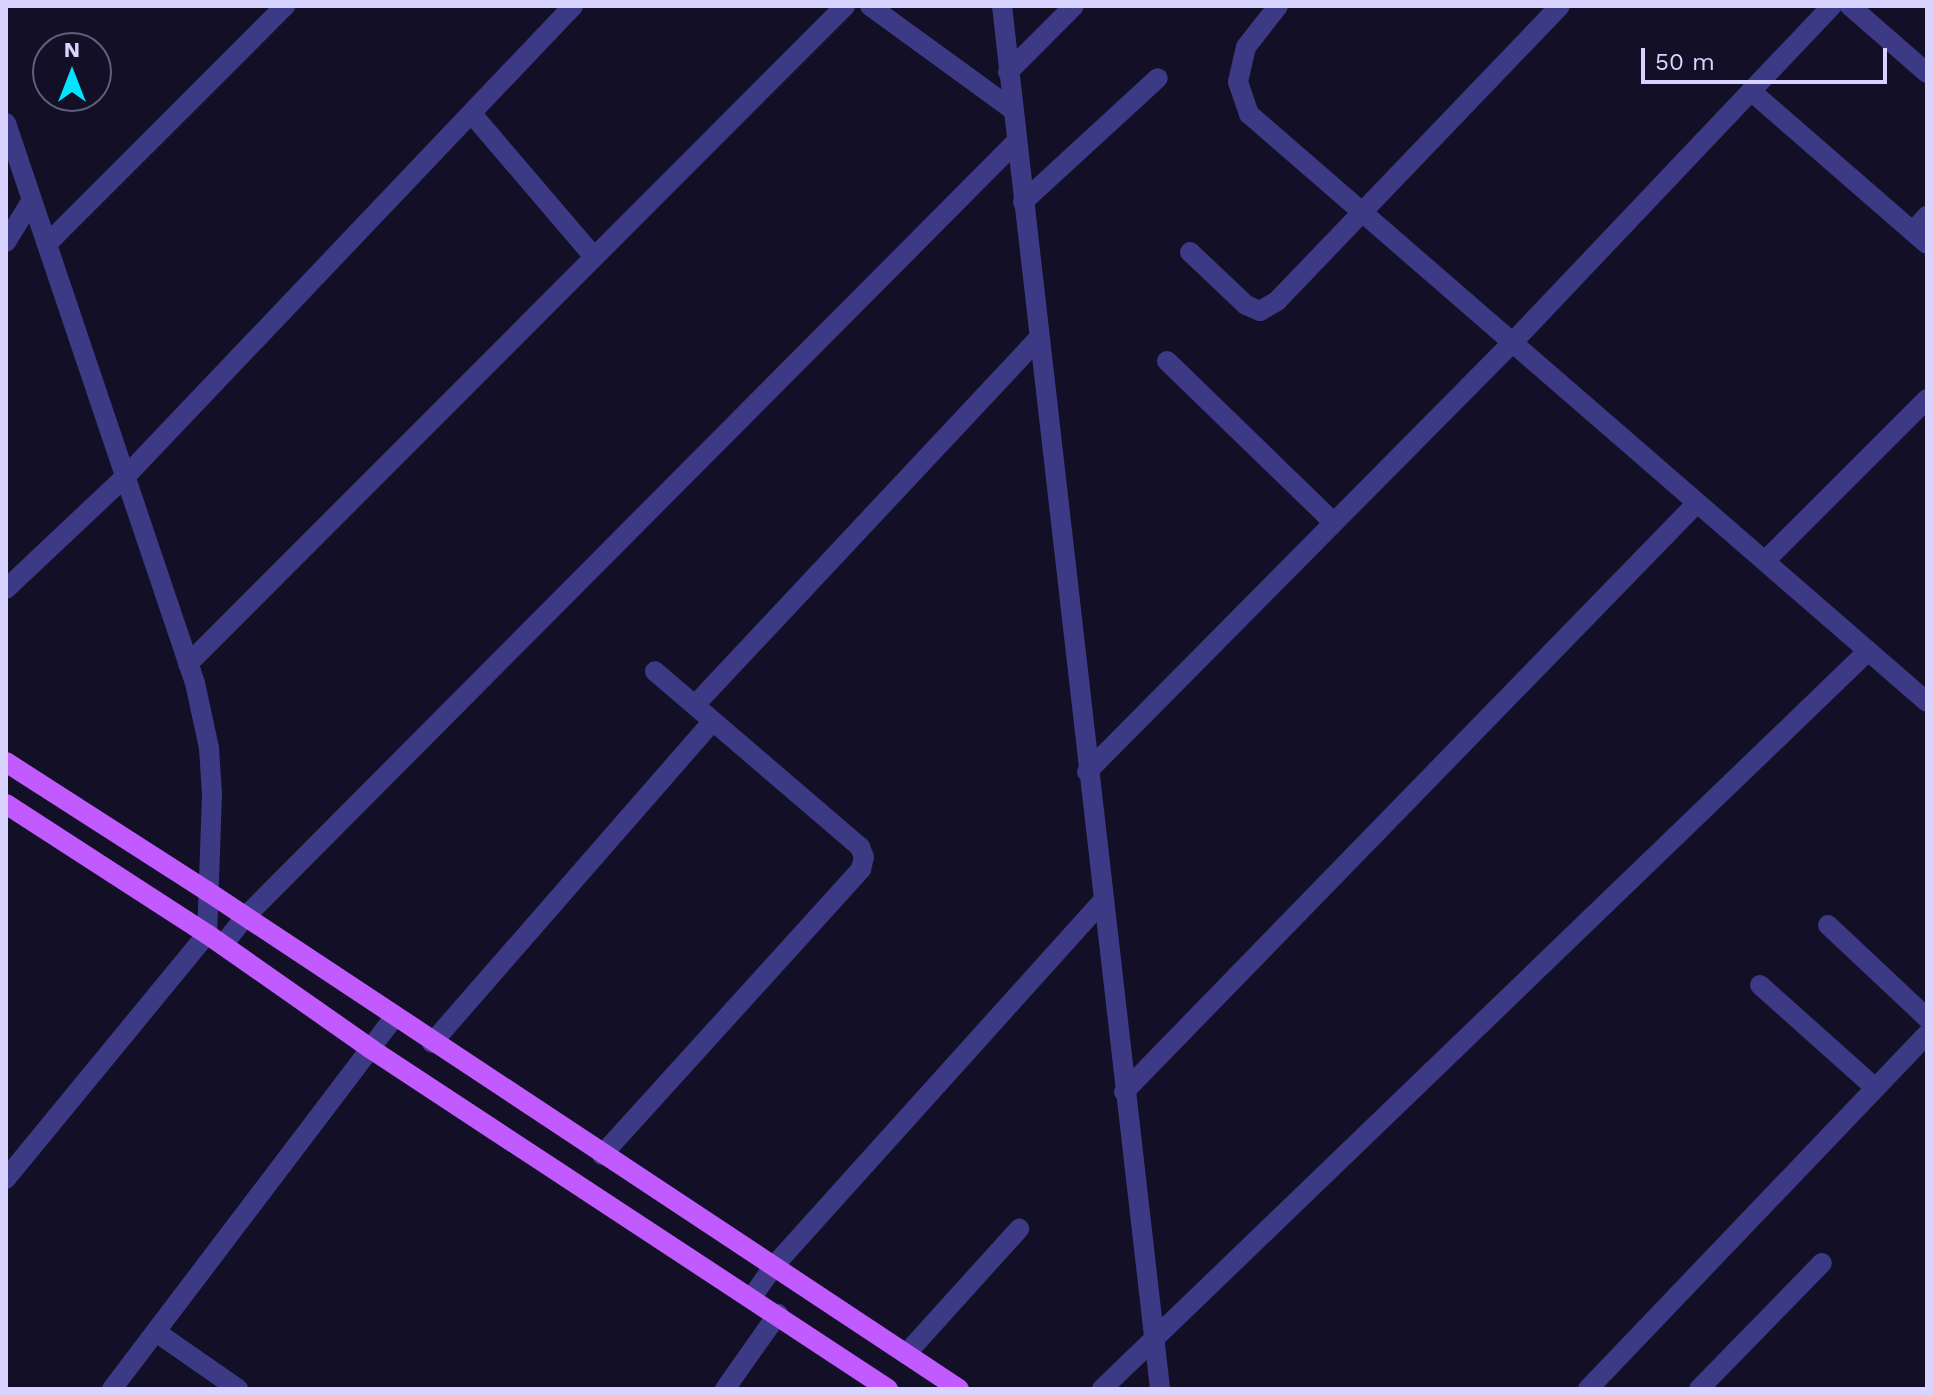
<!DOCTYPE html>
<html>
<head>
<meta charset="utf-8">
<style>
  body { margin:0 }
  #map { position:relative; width:1933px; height:1395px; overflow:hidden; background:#130f26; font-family:"Work Sans",sans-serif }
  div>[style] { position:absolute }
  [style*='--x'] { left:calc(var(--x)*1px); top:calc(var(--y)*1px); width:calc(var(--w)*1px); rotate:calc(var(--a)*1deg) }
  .minor>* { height:20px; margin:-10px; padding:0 10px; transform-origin:10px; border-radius:10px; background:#3d3a85 }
  .major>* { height:20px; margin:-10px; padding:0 10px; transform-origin:10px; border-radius:10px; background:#c25bff }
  span { translate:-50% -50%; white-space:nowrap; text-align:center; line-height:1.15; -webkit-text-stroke:6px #130f26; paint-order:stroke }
  .frame { position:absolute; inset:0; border:8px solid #d9d4ff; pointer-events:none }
  .north { position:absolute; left:32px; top:32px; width:80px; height:80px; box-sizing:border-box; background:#130f26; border:2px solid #625e7d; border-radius:50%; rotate:0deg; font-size:22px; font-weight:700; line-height:32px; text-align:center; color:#d9d4ff }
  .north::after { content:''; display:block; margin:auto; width:28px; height:36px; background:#00e5ff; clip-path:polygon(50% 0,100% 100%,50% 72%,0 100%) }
  .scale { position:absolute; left:1641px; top:48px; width:246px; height:36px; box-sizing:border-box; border:4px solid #d9d4ff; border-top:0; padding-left:10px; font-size:24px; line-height:28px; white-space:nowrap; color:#d9d4ff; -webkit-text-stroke:6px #130f26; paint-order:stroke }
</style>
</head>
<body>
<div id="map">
  <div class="minor">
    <div style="--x:870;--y:6;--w:175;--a:36"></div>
    <div style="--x:1002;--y:6;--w:1392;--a:83.48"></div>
    <div style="--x:1278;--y:6;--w:52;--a:128"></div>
    <div style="--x:1246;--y:47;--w:36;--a:103"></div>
    <div style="--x:1238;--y:82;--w:34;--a:71"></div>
    <div style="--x:1249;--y:114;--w:897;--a:40.93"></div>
    <div style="--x:1850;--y:6;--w:102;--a:41"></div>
    <div style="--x:1008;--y:72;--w:93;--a:-45"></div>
    <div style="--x:1751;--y:91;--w:233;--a:41"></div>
    <div style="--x:472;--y:114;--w:188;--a:49.5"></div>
    <div style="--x:6;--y:123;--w:591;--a:71.35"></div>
    <div style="--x:195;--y:683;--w:66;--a:77.8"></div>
    <div style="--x:209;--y:748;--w:46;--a:86.3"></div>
    <div style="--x:212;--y:794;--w:140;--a:92"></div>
    <div style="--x:207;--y:934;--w:317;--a:129.4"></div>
    <div style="--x:1023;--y:202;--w:183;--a:-42.6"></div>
    <div style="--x:1913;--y:231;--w:21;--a:-47"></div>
    <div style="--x:6;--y:242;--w:49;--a:-58.2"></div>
    <div style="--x:47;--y:244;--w:337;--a:-45"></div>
    <div style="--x:1190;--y:252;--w:77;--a:43.4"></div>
    <div style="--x:1246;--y:305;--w:15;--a:23"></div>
    <div style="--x:1260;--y:311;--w:20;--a:-30"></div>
    <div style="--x:1277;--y:301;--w:409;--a:-46.2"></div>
    <div style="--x:1167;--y:361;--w:231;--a:44.1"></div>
    <div style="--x:1765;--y:561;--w:229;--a:-45"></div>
    <div style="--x:6;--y:589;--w:163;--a:-43.3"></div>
    <div style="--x:125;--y:477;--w:650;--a:-46.43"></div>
    <div style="--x:188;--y:664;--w:930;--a:-45.04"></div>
    <div style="--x:695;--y:705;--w:502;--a:-46.86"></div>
    <div style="--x:1087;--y:772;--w:604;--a:-45.27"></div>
    <div style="--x:1512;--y:343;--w:465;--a:-46.5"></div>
    <div style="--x:1828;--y:925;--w:136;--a:43.2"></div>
    <div style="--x:223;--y:945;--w:36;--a:-52"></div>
    <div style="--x:245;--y:917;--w:1093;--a:-45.15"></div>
    <div style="--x:1760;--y:985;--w:154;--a:41.8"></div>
    <div style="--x:432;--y:1043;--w:427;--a:-48.9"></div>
    <div style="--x:1124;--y:1092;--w:822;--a:-45.79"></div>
    <div style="--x:602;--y:1155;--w:386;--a:-47.8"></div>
    <div style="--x:861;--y:869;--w:12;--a:-76"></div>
    <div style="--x:864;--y:857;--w:11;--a:-112"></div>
    <div style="--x:860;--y:847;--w:270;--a:-139.4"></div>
    <div style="--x:752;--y:1297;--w:37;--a:-55"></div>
    <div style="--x:773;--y:1267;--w:491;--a:-48"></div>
    <div style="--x:156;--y:1332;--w:100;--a:34.8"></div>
    <div style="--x:906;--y:1354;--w:169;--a:-47.9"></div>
    <div style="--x:112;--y:1389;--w:466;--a:-52.8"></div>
    <div style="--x:725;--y:1389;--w:92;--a:-54.8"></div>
    <div style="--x:1102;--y:1389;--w:1064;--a:-43.93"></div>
    <div style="--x:1588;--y:1389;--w:491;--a:-46.3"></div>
    <div style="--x:1699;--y:1389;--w:176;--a:-45.7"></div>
  </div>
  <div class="major">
    <div style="--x:6;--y:762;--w:239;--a:32.7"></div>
    <div style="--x:207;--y:891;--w:902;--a:33.51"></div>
    <div style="--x:6;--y:804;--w:239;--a:32.9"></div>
    <div style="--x:207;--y:934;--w:200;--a:35"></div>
    <div style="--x:371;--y:1049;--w:619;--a:33.33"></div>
  </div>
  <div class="frame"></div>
  <div class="north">N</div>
  <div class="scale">50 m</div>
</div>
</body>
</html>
